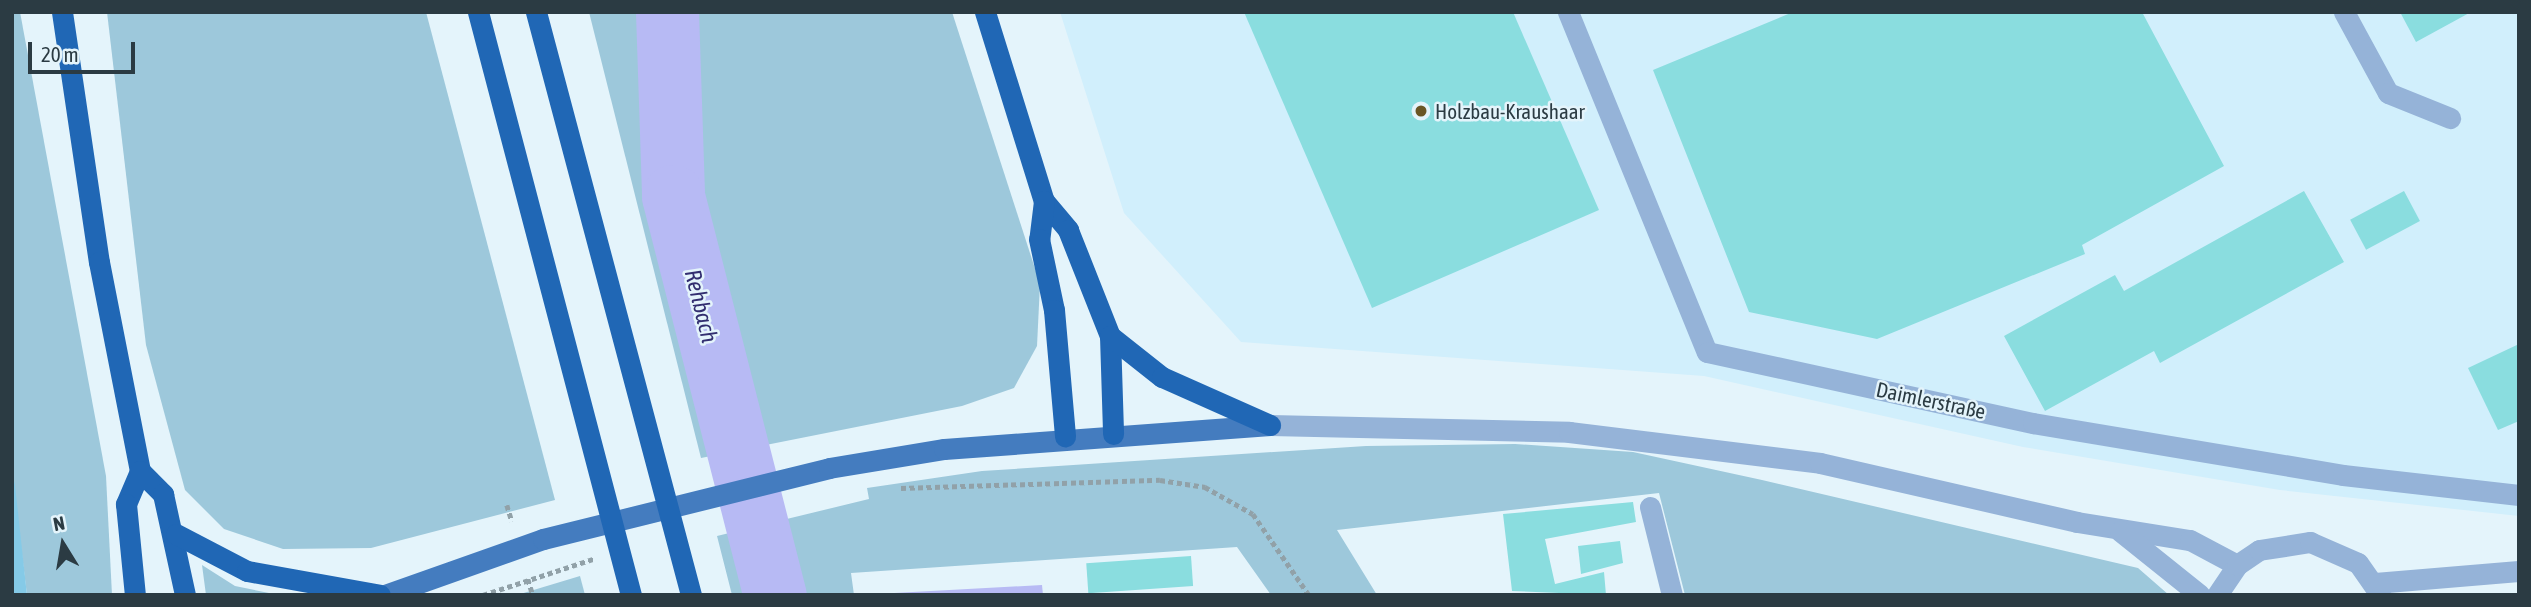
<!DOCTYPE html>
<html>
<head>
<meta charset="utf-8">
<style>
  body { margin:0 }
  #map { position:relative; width:2531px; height:607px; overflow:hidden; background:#e4f4fb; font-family:"Asap Condensed",sans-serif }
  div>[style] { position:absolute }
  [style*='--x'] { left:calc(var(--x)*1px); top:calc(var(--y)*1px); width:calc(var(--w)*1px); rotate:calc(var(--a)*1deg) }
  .built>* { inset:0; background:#d1effc }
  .green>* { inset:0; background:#9dc8db }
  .forest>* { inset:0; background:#85cae7 }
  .water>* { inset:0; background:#b7baf4 }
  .river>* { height:63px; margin:-31.5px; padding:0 31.5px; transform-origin:31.5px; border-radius:31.5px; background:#b7baf4 }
  .building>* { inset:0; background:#8adddf; transform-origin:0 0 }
  .path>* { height:4.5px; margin-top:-2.25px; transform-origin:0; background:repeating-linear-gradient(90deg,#91a1a8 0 5px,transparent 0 8.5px) }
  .minor>* { height:21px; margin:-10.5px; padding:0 10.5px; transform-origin:10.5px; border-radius:10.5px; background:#95b3d8 }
  .major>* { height:21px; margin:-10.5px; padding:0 10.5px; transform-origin:10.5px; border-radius:10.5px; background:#447cbf }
  .highway>* { height:21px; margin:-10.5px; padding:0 10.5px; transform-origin:10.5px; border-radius:10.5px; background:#2067b5 }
  .dots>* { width:19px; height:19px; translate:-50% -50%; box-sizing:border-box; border:4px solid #e4f4fb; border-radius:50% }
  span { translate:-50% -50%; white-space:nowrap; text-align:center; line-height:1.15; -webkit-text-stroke:5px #e4f4fb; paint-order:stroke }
  .poi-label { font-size:21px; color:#2b3b43 }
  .left { translate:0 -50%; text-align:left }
  .street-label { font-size:21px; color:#2b3b43 }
  .water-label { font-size:23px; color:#322e70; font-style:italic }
  .frame { position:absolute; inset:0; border:14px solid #2b3b43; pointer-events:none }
  .north { position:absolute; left:28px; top:509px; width:70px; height:70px; -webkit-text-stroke:5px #e4f4fb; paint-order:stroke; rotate:349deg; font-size:19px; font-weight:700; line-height:28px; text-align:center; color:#2b3b43 }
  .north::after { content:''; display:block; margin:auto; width:24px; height:32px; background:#2b3b43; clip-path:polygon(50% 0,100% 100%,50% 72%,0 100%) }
  .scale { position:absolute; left:28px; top:42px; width:107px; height:32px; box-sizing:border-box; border:4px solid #2b3b43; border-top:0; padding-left:9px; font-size:21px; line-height:24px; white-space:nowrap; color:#2b3b43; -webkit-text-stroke:5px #e4f4fb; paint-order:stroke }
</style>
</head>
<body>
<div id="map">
  <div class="built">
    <div style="clip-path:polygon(1060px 12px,2519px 12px,2519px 516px,2280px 490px,2023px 447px,1704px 376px,1241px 342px,1124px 213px)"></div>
  </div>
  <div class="green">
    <div style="clip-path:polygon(12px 12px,20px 12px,106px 476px,112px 595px,27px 595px,12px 473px)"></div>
    <div style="clip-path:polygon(107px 12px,426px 12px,555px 500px,371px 548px,283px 549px,224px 529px,185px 490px,146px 345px)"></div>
    <div style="clip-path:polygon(589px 12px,952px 12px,1040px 284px,1037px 346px,1014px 388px,962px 406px,701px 458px)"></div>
    <div style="clip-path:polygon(1515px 444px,1633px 452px,1762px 480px,2138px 568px,2169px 595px,1685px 595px,1659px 493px,1337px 530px,1377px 595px,1271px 595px,1237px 547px,851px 573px,854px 595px,732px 595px,717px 536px,869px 499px,867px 488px,982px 471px,1366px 446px)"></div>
    <div style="clip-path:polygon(202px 565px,235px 586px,279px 595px,206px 595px)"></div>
    <div style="clip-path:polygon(580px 576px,585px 595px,517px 595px)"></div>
  </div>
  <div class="forest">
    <div style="clip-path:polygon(12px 473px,15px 485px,27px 595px,12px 595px)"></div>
  </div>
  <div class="water">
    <div style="clip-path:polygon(1042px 585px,1043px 595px,876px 595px,876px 594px)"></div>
  </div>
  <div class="river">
    <div style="--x:667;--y:12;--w:184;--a:88.1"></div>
    <div style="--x:673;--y:196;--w:412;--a:75.7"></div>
  </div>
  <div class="building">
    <div style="clip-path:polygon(1244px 12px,1513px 12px,1599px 210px,1372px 308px)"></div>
    <div style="clip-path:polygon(1793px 12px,2142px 12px,2224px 166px,2082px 245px,2085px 254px,1877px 339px,1749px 312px,1653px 70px)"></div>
    <div style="clip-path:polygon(2400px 12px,2471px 12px,2416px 42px)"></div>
    <div style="clip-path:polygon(2304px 191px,2344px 262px,2160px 363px,2154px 351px,2045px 411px,2004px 336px,2115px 275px,2124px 291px)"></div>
    <div style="left:2404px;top:191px;width:34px;height:61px;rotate:62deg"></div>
    <div style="clip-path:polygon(2519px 344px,2519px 421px,2498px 430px,2468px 368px)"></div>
    <div style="clip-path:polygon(1633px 502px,1636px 522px,1545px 539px,1555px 584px,1604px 572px,1606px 595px,1512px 591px,1503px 514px)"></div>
    <div style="clip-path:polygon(1620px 541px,1623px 563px,1581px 574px,1578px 546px)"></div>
    <div style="left:1191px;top:556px;width:30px;height:105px;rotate:86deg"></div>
  </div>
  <div class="path">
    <div style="--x:901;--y:488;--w:259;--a:-1.8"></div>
    <div style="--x:1160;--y:480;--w:46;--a:8.8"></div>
    <div style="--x:1205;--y:487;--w:55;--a:29.4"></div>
    <div style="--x:1253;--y:514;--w:98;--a:55.3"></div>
    <div style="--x:507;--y:505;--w:17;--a:73"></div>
    <div style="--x:528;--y:579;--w:17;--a:73"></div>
    <div style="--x:483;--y:595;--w:116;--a:-18.1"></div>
  </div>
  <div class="minor">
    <div style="--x:1568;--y:12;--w:367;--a:67.8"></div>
    <div style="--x:1707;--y:352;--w:334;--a:12.3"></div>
    <div style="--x:2033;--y:423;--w:314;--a:9.5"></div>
    <div style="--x:2343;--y:475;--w:177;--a:6.5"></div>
    <div style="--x:2344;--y:12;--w:92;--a:61.5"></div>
    <div style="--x:2388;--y:93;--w:67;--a:22"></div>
    <div style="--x:1270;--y:425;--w:299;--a:1.3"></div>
    <div style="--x:1569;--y:432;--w:253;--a:7"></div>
    <div style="--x:1820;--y:463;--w:264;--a:12.9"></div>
    <div style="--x:2077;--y:522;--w:114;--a:9.1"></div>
    <div style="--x:2190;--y:540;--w:53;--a:28"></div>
    <div style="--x:1650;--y:507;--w:91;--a:76"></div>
    <div style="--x:2120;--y:531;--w:102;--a:38.7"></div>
    <div style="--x:2375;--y:583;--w:144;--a:-4.8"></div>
    <div style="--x:2217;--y:595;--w:36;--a:-56"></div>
    <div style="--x:2237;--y:565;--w:27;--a:-34"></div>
    <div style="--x:2259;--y:550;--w:52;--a:-8.9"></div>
    <div style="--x:2310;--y:542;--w:52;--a:23.6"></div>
    <div style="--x:2358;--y:563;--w:39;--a:55"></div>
  </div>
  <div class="major">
    <div style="--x:385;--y:595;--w:168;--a:-19.5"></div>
    <div style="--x:543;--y:539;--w:295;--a:-13.9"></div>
    <div style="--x:829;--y:468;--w:117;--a:-9.4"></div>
    <div style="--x:944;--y:449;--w:327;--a:-4.2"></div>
  </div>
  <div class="highway">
    <div style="--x:62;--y:12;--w:253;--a:81.6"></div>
    <div style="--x:99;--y:262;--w:213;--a:78.9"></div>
    <div style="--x:140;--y:471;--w:36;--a:113"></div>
    <div style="--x:126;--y:504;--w:91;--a:84.4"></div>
    <div style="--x:478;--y:12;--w:603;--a:75.3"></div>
    <div style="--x:536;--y:12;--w:603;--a:75.11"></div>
    <div style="--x:985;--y:12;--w:198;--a:72.7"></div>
    <div style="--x:1044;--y:201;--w:38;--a:50"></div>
    <div style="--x:1068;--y:230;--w:114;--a:68.4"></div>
    <div style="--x:1110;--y:336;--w:98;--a:88.2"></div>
    <div style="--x:1044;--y:201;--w:38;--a:97"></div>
    <div style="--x:1039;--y:239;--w:73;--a:78.1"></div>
    <div style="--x:1054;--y:310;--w:127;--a:85"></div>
    <div style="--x:1110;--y:336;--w:66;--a:38.3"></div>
    <div style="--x:1162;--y:377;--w:118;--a:24"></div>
    <div style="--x:140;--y:471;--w:33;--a:45"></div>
    <div style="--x:163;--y:494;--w:103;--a:77.7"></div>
    <div style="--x:176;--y:534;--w:80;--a:27.5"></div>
    <div style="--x:247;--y:571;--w:135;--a:10.2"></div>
  </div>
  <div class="dots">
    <div style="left:1421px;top:111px;background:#6a5625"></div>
  </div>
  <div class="poi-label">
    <span class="left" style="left:1435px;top:111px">Holzbau-Kraushaar</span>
  </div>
  <div class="street-label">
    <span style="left:1931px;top:400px;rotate:12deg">Daimlerstraße</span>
  </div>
  <div class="water-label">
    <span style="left:701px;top:306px;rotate:76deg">Rehbach</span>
  </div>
  <div class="frame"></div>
  <div class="north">N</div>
  <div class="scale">20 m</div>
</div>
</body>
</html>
